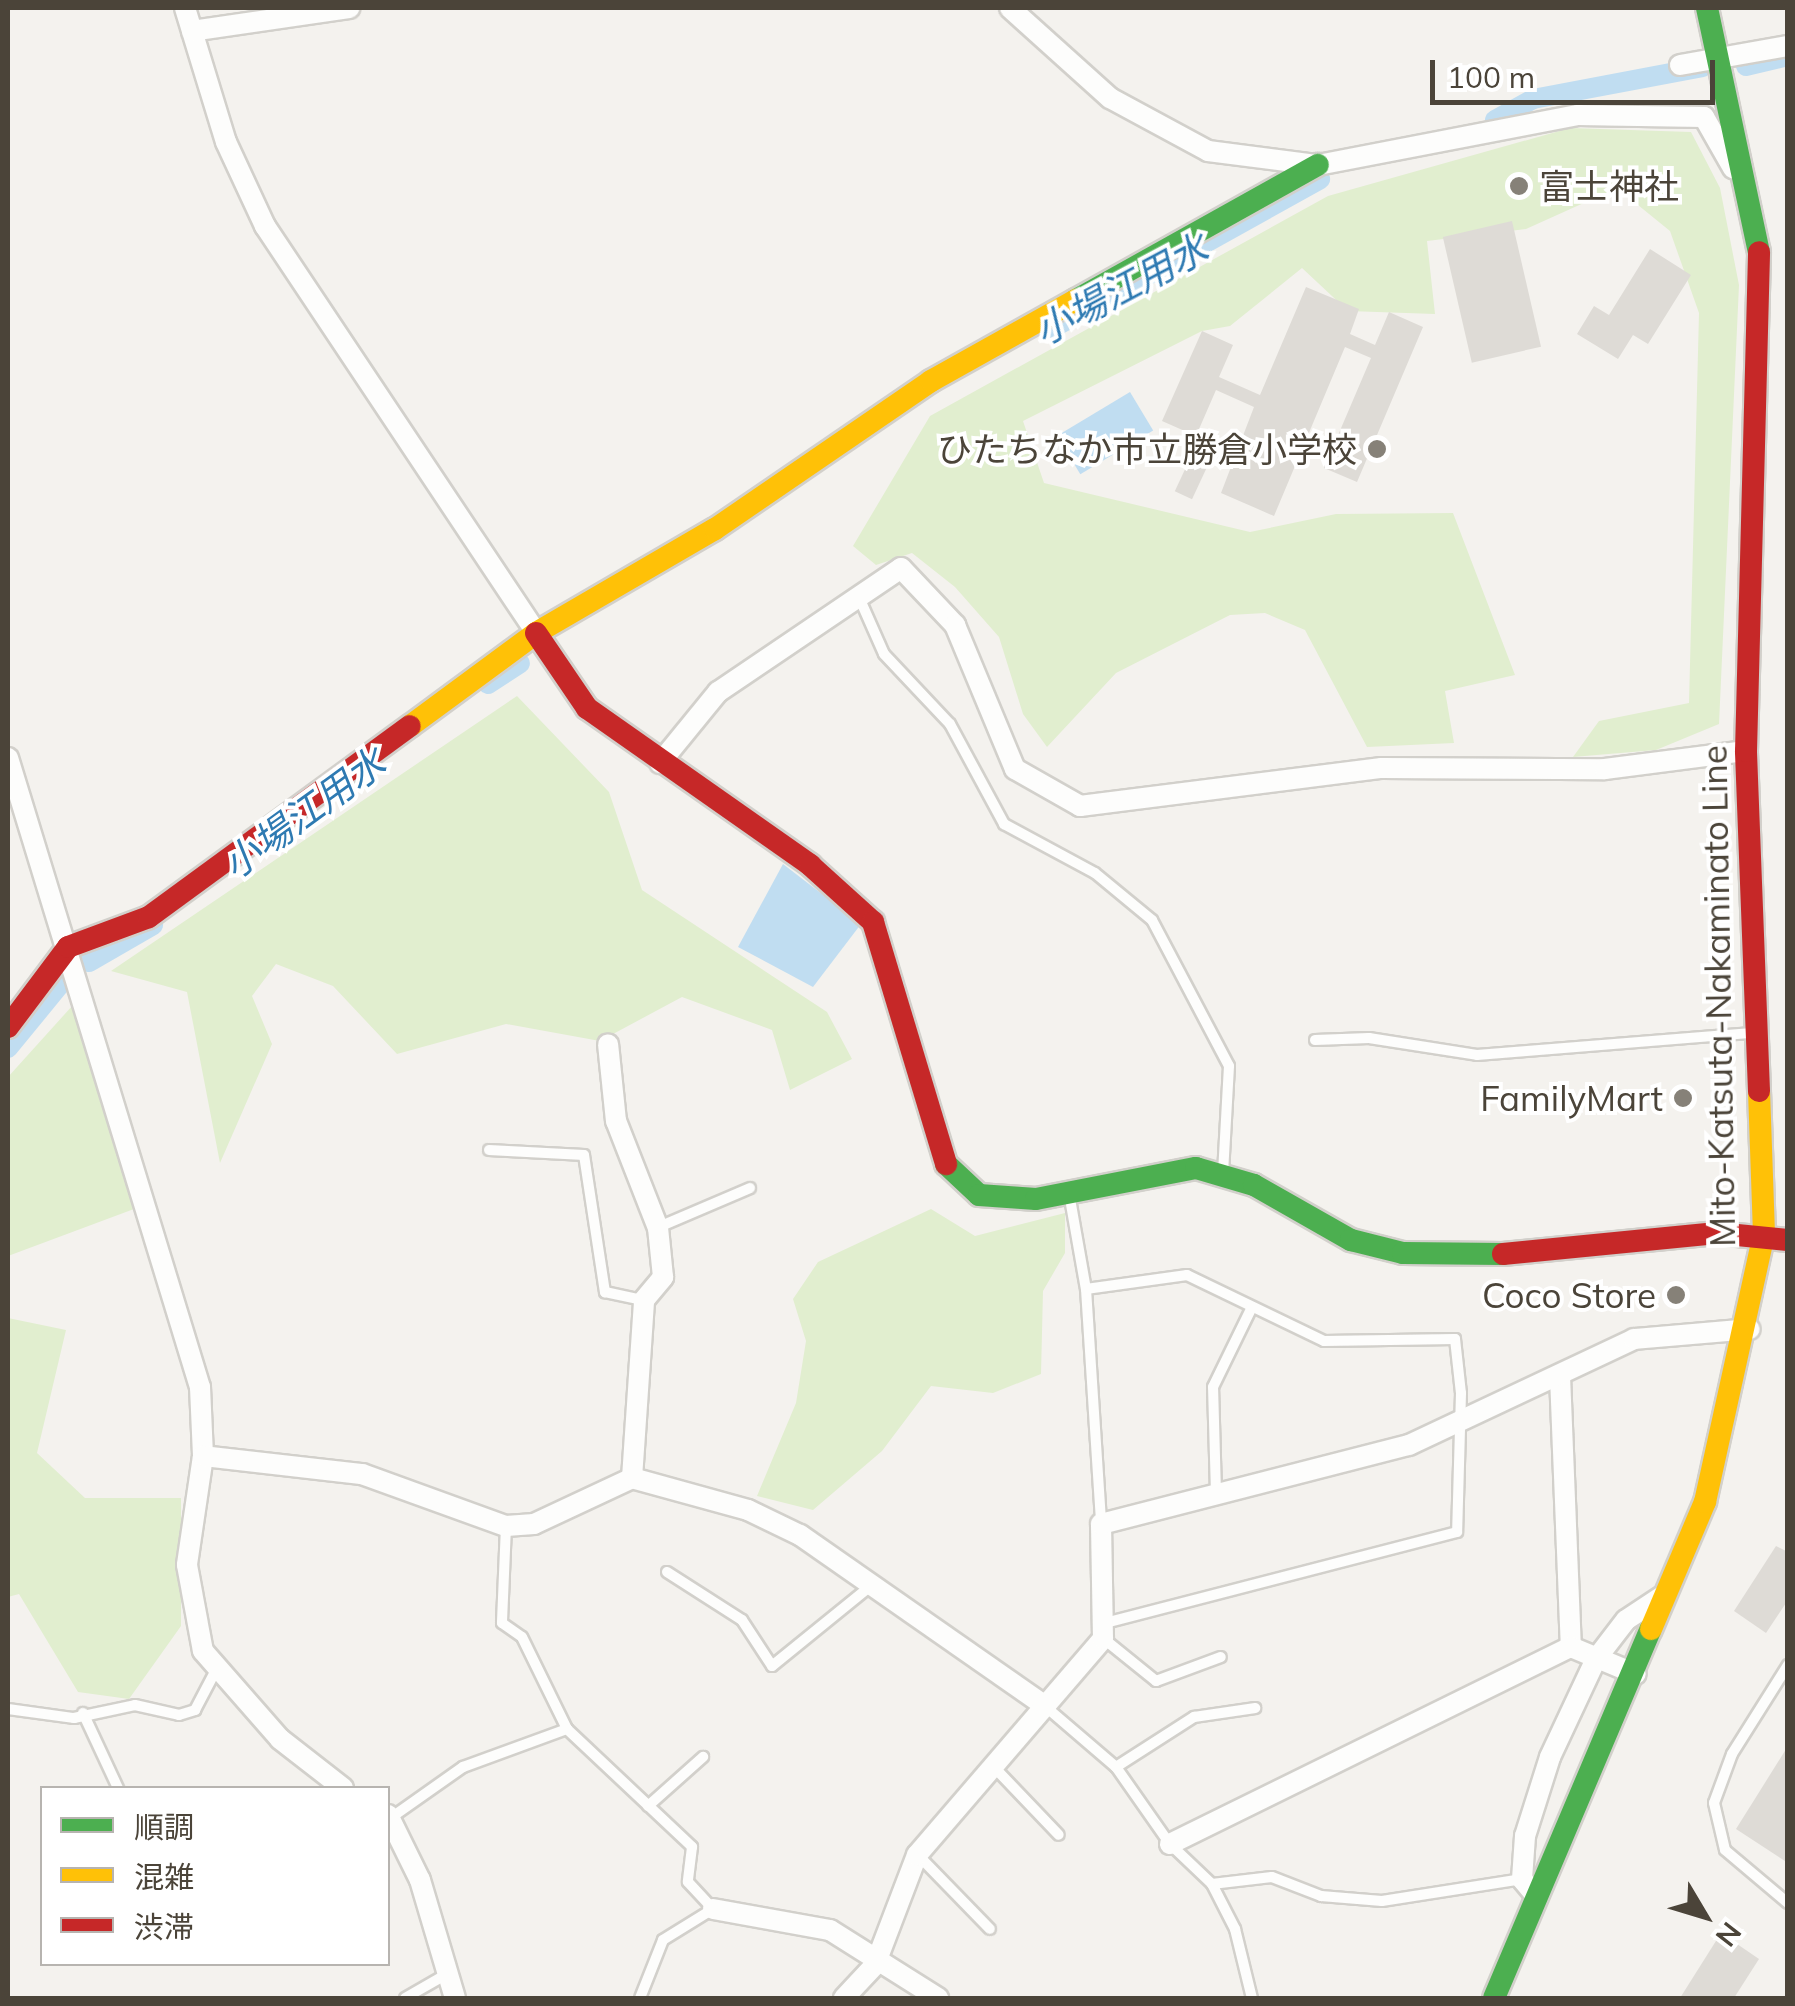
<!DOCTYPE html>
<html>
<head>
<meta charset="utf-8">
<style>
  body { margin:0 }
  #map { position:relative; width:1795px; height:2006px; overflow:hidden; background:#f4f2ee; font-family:Mulish,"Noto Sans JP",sans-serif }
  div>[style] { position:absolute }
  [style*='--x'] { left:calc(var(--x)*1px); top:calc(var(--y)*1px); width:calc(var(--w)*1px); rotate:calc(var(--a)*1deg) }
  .green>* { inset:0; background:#e1eecf }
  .water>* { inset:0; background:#c0ddf1; transform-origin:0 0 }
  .canal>* { height:20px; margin:-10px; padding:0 10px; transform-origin:10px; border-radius:10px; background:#c0ddf1 }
  .building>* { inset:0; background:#dedbd6; transform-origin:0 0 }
  .roads { filter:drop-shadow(2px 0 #d2d0cb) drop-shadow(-2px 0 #d2d0cb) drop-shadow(0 2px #d2d0cb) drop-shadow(0 -2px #d2d0cb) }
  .lane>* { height:10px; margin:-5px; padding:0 5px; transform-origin:5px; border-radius:5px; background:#fdfdfc }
  .street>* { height:20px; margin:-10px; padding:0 10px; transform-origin:10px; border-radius:10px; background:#fdfdfc }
  .fast>* { height:22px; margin:-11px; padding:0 11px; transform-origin:11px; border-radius:11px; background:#4caf50 }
  .slow>* { height:22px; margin:-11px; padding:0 11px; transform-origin:11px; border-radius:11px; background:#ffc107 }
  .jam>* { height:22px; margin:-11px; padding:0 11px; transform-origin:11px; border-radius:11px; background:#c62828 }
  .dots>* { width:28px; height:28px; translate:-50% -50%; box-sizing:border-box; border:5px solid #fff; border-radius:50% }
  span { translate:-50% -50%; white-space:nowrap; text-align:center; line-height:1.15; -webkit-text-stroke:8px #fff; paint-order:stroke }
  .poi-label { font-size:35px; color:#4b4439 }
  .left { translate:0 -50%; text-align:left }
  .right { translate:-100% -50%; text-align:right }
  .street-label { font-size:35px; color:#4b4439 }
  .water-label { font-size:38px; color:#2e7ab2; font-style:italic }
  .frame { position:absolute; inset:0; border:10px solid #4b4439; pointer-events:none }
  .legend { position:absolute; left:40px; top:1786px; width:350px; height:180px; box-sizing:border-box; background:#fff; border:2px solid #b7b4b0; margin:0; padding:12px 18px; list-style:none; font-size:30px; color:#4b4439 }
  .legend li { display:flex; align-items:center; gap:20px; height:50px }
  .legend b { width:50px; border:2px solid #b7b4b0 }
  .north { position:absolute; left:1655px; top:1866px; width:100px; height:100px; -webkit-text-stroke:8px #fff; paint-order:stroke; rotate:128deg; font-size:28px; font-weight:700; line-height:40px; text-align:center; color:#4b4439 }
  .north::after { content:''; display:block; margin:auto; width:35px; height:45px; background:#4b4439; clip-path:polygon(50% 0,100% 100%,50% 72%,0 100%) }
  .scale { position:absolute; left:1430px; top:60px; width:285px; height:45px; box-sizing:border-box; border:5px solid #4b4439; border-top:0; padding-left:12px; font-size:30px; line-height:35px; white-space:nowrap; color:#4b4439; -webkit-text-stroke:8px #fff; paint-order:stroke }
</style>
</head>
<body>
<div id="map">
  <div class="green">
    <div style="clip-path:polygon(1570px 128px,1691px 132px,1720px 188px,1739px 285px,1719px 724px,1656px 750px,1573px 757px,1599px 721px,1689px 703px,1699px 313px,1670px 231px,1617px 188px,1526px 229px,1427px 241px,1435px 314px,1348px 311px,1302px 268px,1230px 326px,1202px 331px,1023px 421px,1044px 483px,1250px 532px,1336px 514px,1453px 513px,1515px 675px,1445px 691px,1454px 743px,1367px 747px,1305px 630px,1265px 613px,1230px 615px,1116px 673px,1047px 747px,1023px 714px,999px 637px,955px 587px,912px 553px,876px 565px,853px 546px,930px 416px,1328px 196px)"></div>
    <div style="clip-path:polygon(517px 696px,609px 792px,642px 890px,827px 1012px,852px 1059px,790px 1090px,772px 1030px,682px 997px,600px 1041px,506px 1024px,397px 1054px,333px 986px,276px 964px,252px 996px,272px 1044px,220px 1163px,187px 992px,111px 971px)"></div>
    <div style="clip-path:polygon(73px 1005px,134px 1209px,8px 1256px,8px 1077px)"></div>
    <div style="clip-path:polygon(931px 1209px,975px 1236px,1065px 1213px,1065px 1253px,1043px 1291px,1041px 1374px,993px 1393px,931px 1386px,882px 1451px,813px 1510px,757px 1496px,796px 1403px,806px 1341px,793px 1299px,818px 1262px)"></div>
    <div style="clip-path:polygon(8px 1318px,66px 1330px,37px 1453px,85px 1498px,181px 1498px,181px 1626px,129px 1699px,78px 1692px,19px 1594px,8px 1597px)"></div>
  </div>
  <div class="water">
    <div style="left:1130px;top:392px;width:45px;height:85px;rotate:59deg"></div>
    <div style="clip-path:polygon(783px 864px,861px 924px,813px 987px,738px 947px)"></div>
  </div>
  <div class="canal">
    <div style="--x:1746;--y:66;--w:43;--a:-13.4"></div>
    <div style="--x:1495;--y:120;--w:43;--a:-28.9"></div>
    <div style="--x:1533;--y:99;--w:172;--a:-10.7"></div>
    <div style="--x:1051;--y:329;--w:308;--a:-29.1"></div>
    <div style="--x:488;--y:684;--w:38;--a:-33"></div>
    <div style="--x:89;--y:962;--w:74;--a:-30"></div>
    <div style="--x:8;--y:1048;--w:85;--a:-50.7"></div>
  </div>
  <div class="building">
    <div style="left:1512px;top:221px;width:129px;height:71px;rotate:77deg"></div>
    <div style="clip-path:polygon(1650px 249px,1691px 275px,1648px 344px,1633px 335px,1618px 359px,1577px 334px,1594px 306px,1609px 315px)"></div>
    <div style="clip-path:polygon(1306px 287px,1359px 309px,1350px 334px,1375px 345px,1389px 312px,1423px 327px,1357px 482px,1324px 468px,1371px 358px,1345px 347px,1274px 516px,1221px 493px,1254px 407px,1216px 390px,1196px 436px,1162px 421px,1202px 331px,1233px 345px,1219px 377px,1260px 395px)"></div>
    <div style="left:1201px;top:435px;width:19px;height:62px;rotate:25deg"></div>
    <div style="clip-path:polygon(1776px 1546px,1788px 1552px,1788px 1600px,1766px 1633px,1734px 1611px)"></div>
    <div style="clip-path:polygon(1788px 1746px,1788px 1863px,1736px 1829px)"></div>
    <div style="clip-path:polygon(1721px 1933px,1759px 1959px,1734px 1998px,1680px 1998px)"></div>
  </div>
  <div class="roads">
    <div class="lane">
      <div style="--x:858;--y:595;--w:64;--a:66.2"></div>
      <div style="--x:884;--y:654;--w:96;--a:46.7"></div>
      <div style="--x:950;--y:724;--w:114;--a:61.6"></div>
      <div style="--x:1004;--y:824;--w:103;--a:28.3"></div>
      <div style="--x:1095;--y:873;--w:74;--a:39.5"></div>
      <div style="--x:1152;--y:920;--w:165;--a:62.2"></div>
      <div style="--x:1229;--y:1066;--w:106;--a:93.2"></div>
      <div style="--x:1315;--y:1040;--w:54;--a:-2.1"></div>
      <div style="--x:1369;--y:1038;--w:109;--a:8.9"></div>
      <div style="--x:1477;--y:1055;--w:276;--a:-4.6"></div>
      <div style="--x:489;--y:1150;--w:95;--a:3"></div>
      <div style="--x:584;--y:1155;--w:139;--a:81.3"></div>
      <div style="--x:605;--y:1292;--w:40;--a:12"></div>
      <div style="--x:1069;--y:1193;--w:97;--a:80"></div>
      <div style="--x:1086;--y:1289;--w:234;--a:86.3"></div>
      <div style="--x:659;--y:1227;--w:99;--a:-23.2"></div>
      <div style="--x:1086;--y:1289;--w:102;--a:-7.9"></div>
      <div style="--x:1187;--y:1275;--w:152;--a:25.7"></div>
      <div style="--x:1324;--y:1341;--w:131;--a:-0.9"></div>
      <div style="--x:1455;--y:1339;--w:54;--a:83.7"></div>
      <div style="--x:1461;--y:1393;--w:139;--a:91.6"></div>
      <div style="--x:1457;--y:1532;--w:364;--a:165.5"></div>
      <div style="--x:1216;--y:1493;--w:106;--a:-91.6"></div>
      <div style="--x:1213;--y:1387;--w:89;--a:-64"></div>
      <div style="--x:506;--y:1526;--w:97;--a:92.4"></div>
      <div style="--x:502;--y:1623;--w:24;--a:35"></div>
      <div style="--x:522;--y:1637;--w:102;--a:63.9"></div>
      <div style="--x:567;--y:1729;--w:172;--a:43.3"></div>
      <div style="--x:692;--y:1847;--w:35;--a:97"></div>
      <div style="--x:688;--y:1882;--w:37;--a:47"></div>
      <div style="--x:713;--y:1909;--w:59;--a:148.2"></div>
      <div style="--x:663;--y:1940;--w:62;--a:111.6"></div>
      <div style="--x:667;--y:1572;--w:89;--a:32.6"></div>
      <div style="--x:742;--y:1620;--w:55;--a:56.9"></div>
      <div style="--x:772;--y:1666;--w:130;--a:-39.1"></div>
      <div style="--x:1104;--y:1639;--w:67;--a:38.9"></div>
      <div style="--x:1156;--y:1681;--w:69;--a:-20.3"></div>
      <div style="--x:1788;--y:1665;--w:105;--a:122.2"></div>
      <div style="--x:1732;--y:1754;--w:52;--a:110.2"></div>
      <div style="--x:1714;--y:1803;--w:48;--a:76.8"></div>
      <div style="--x:1725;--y:1850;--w:82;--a:40.1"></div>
      <div style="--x:1046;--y:1707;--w:92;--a:40.6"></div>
      <div style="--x:1116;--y:1767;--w:94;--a:55"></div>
      <div style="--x:1170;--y:1844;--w:58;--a:43.6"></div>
      <div style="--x:1212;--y:1884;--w:51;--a:62.9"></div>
      <div style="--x:1235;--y:1929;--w:71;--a:76.2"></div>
      <div style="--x:8;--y:1709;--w:67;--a:7.8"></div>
      <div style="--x:74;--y:1718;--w:62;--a:-12"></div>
      <div style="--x:135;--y:1705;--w:45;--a:12.8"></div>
      <div style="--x:179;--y:1715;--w:17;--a:-17"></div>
      <div style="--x:195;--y:1710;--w:45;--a:-62.3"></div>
      <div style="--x:83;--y:1713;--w:83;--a:65"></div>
      <div style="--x:993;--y:1766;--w:95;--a:46.3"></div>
      <div style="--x:1116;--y:1767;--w:93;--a:-32.7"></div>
      <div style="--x:1194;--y:1717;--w:62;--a:-8.4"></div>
      <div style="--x:648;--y:1806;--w:74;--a:-41.7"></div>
      <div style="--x:392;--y:1817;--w:87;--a:-35.2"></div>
      <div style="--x:463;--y:1767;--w:111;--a:-20.1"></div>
      <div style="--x:918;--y:1855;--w:103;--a:45.8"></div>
      <div style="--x:1212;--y:1884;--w:60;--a:-6.7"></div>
      <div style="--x:1272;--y:1877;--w:53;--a:21.2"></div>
      <div style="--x:1321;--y:1896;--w:61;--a:4.7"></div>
      <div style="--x:1382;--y:1901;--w:142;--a:-8.9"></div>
      <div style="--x:405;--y:1998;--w:48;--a:-29.7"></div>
    </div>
    <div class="street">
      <div style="--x:185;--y:8;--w:140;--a:73"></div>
      <div style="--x:226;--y:142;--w:93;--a:65.1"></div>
      <div style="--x:265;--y:226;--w:489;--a:56.3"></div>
      <div style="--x:1010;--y:8;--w:135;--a:42"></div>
      <div style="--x:1110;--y:98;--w:111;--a:28.4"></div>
      <div style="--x:1208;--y:151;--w:111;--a:7.3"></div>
      <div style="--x:1318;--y:165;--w:265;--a:-10.9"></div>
      <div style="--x:1578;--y:115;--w:126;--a:0.9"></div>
      <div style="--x:1704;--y:117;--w:59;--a:60.4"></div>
      <div style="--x:192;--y:31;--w:159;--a:-8.3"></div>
      <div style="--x:1680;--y:65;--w:110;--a:-10"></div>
      <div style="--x:8;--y:758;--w:658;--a:73.03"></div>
      <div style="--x:200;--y:1387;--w:69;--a:87.5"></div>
      <div style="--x:203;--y:1456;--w:110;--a:98.4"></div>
      <div style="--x:187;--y:1565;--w:87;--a:79.5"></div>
      <div style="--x:203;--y:1651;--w:117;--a:48.8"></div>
      <div style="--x:280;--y:1739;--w:80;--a:37.9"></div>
      <div style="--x:660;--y:763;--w:92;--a:-50.8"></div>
      <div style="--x:718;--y:692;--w:221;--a:-34.1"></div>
      <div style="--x:901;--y:568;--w:79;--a:46.5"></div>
      <div style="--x:955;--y:625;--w:156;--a:67.4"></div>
      <div style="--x:1015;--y:769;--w:75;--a:29.6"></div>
      <div style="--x:1080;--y:806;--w:304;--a:-7.2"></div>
      <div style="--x:1382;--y:768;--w:223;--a:0.3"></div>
      <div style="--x:1605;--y:769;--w:142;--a:-7.3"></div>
      <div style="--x:1560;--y:1376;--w:271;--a:87.7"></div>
      <div style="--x:203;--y:1456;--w:160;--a:6.5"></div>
      <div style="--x:362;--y:1474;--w:153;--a:19.9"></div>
      <div style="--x:506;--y:1526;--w:28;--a:-4"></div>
      <div style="--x:534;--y:1524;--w:108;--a:-25.1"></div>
      <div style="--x:632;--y:1478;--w:178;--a:-86.1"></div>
      <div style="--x:644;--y:1300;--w:30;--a:-50"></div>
      <div style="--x:663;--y:1277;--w:49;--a:-95.8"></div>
      <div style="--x:658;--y:1228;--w:115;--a:-111.4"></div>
      <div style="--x:616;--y:1121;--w:77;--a:-95.9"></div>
      <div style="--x:632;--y:1478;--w:120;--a:15.4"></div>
      <div style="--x:748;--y:1510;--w:58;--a:25.7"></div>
      <div style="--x:800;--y:1535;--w:299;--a:34.9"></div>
      <div style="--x:388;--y:1815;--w:72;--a:63.8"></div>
      <div style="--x:420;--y:1880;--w:123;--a:73.5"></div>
      <div style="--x:1170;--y:1844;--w:447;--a:-26.2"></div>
      <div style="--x:1571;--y:1647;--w:70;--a:22.6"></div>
      <div style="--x:1537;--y:1897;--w:23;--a:-130"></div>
      <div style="--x:1522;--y:1879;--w:43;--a:-86"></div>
      <div style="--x:1525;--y:1836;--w:83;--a:-72.4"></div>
      <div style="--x:1550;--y:1757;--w:108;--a:-64.9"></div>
      <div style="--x:1596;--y:1659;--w:49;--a:-52.4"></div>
      <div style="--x:1626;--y:1620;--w:42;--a:-33.3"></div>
      <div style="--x:713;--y:1909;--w:119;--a:10.2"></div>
      <div style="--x:830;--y:1930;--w:128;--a:32.2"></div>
      <div style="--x:844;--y:1998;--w:45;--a:-46.8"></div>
      <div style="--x:875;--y:1965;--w:118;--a:-69.1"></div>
      <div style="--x:917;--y:1855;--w:285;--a:-49.3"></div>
      <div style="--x:1103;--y:1639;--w:115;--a:-91"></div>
      <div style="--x:1101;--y:1524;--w:318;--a:-14.4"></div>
      <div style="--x:1409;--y:1445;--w:249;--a:-25.2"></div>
      <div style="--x:1634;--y:1339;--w:116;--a:-4.9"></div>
    </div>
    <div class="fast">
      <div style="--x:1707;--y:8;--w:249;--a:78"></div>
      <div style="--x:1076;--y:300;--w:277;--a:-29.2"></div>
      <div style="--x:946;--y:1164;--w:45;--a:43.2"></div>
      <div style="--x:979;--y:1195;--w:57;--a:4"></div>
      <div style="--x:1036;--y:1199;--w:163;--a:-11"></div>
      <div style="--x:1196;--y:1168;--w:60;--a:16.3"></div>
      <div style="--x:1254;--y:1185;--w:112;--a:29.6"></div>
      <div style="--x:1351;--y:1240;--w:54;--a:14"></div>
      <div style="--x:1403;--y:1253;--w:100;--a:0.6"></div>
      <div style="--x:1494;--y:1998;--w:401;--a:-67"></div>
    </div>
    <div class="slow">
      <div style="--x:410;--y:726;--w:157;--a:-36.4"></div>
      <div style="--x:536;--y:633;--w:207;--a:-30.2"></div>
      <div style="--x:715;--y:529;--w:262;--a:-34.4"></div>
      <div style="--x:931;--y:381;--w:166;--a:-29.2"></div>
      <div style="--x:1651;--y:1629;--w:138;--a:-67"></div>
      <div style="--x:1705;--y:1502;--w:274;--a:-77.6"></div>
      <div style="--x:1764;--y:1234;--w:143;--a:-92"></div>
    </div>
    <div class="jam">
      <div style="--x:536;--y:633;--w:91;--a:55.8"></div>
      <div style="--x:587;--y:708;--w:273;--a:35.1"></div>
      <div style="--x:810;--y:865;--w:85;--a:42.1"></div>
      <div style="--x:873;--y:922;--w:253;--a:73.2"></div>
      <div style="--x:8;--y:1027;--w:100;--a:-53.1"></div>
      <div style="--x:68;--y:947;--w:86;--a:-20.3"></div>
      <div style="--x:149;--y:917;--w:323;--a:-36.2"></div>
      <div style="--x:1759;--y:1091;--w:340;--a:-92.2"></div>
      <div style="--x:1746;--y:751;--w:499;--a:-88.5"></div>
      <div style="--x:1503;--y:1254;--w:215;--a:-5.6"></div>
      <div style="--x:1717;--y:1233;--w:71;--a:5.6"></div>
    </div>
  </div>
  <div class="dots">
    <div style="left:1519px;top:186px;background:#868178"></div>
    <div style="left:1377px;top:449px;background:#868178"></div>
    <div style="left:1683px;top:1098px;background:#868178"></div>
    <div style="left:1676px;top:1295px;background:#868178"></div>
  </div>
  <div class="poi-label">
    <span class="left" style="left:1539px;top:186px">富士神社</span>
    <span class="right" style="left:1357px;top:449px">ひたちなか市立勝倉小学校</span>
    <span class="right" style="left:1663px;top:1098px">FamilyMart</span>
    <span class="right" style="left:1656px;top:1295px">Coco Store</span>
  </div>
  <div class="street-label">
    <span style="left:1718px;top:996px;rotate:-91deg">Mito-Katsuta-Nakaminato Line</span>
  </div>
  <div class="water-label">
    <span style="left:1121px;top:290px;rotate:-28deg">小場江用水</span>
    <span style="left:304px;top:814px;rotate:-36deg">小場江用水</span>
  </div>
  <div class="frame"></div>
  <ul class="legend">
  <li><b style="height:12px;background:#4caf50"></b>順調</li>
  <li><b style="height:12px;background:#ffc107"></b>混雑</li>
  <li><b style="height:12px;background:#c62828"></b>渋滞</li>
  </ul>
  <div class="north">N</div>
  <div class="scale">100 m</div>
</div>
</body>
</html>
